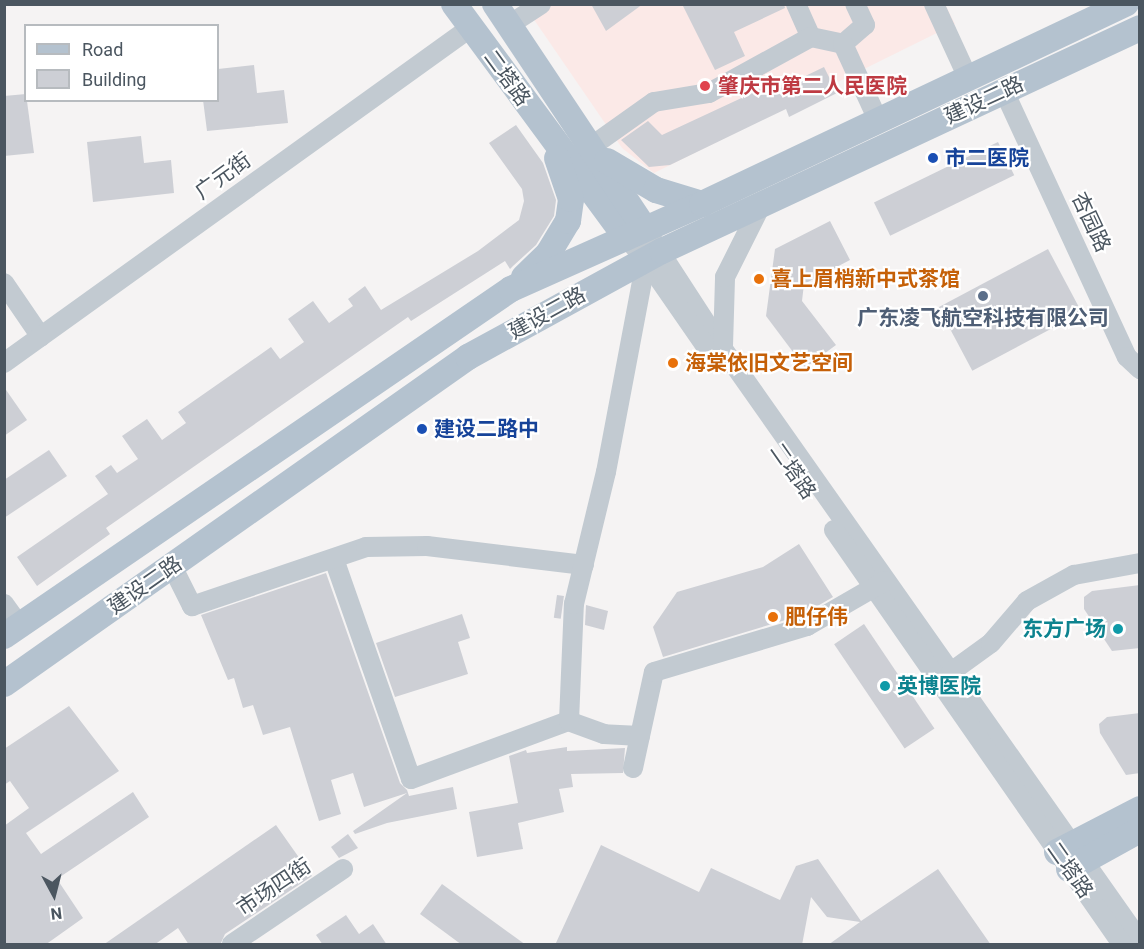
<!DOCTYPE html>
<html>
<head>
<meta charset="utf-8">
<style>
  body { margin:0 }
  #map { position:relative; width:1144px; height:949px; overflow:hidden; background:#f5f3f3; font-family:Roboto,"Noto Sans SC",sans-serif }
  div>[style] { position:absolute }
  [style*='--x'] { left:calc(var(--x)*1px); top:calc(var(--y)*1px); width:calc(var(--w)*1px); rotate:calc(var(--a)*1deg) }
  .medical>* { inset:0; background:#fbe9e7 }
  .building>* { inset:0; background:#cdcfd5; transform-origin:0 0 }
  .minor>* { height:20px; margin:-10px; padding:0 10px; transform-origin:10px; border-radius:10px; background:#c2cad1 }
  .major>* { height:26px; margin:-13px; padding:0 13px; transform-origin:13px; border-radius:13px; background:#b4c2cf }
  .dots>* { width:16px; height:16px; translate:-50% -50%; box-sizing:border-box; border:3px solid #fff; border-radius:50% }
  span { translate:-50% -50%; white-space:nowrap; text-align:center; line-height:1.15; -webkit-text-stroke:4.5px #fff; paint-order:stroke }
  .street-label { font-size:21px; color:#4b5660 }
  .health-label { font-size:21px; color:#be3a42; font-weight:700 }
  .left { translate:0 -50%; text-align:left }
  .transit-label { font-size:21px; color:#164399; font-weight:700 }
  .food-label { font-size:21px; color:#c56008; font-weight:700 }
  .service-label { font-size:21px; color:#4e5e75; font-weight:700 }
  .culture-label { font-size:21px; color:#0d838f; font-weight:700 }
  .right { translate:-100% -50%; text-align:right }
  .frame { position:absolute; inset:0; border:6px solid #4b5660; pointer-events:none }
  .legend { position:absolute; left:24px; top:24px; width:195px; height:78px; box-sizing:border-box; background:#fff; border:2px solid #b7bbbf; margin:0; padding:8px 10px; list-style:none; font-size:18px; color:#4b5660 }
  .legend li { display:flex; align-items:center; gap:12px; height:30px }
  .legend b { width:30px; border:2px solid #b7bbbf }
  .north { position:absolute; left:24px; top:865px; width:60px; height:60px; -webkit-text-stroke:4px #fff; paint-order:stroke; rotate:173deg; font-size:16px; font-weight:700; line-height:24px; text-align:center; color:#4b5660 }
  .north::after { content:''; display:block; margin:auto; width:21px; height:27px; background:#4b5660; clip-path:polygon(50% 0,100% 100%,50% 72%,0 100%) }
</style>
</head>
<body>
<div id="map">
  <div class="medical">
    <div style="clip-path:polygon(945px 4px,955px 24px,654px 173px,622px 148px,524px 5px)"></div>
  </div>
  <div class="building">
    <div style="clip-path:polygon(591px 4px,643px 4px,606px 31px)"></div>
    <div style="clip-path:polygon(682px 4px,784px 4px,785px 8px,734px 32px,745px 56px,715px 70px)"></div>
    <div style="clip-path:polygon(254px 65px,257px 93px,284px 90px,288px 123px,207px 131px,203px 100px,218px 100px,218px 69px)"></div>
    <div style="clip-path:polygon(824px 67px,837px 93px,789px 117px,786px 109px,670px 165px,649px 167px,621px 140px,648px 121px,662px 135px,763px 88px,766px 95px)"></div>
    <div style="clip-path:polygon(26px 94px,34px 153px,4px 156px,4px 96px)"></div>
    <div style="clip-path:polygon(516px 125px,543px 163px,556px 200px,554px 216px,536px 245px,513px 266px,510px 269px,505px 261px,411px 321px,408px 317px,106px 528px,110px 534px,37px 586px,17px 557px,108px 494px,95px 476px,111px 465px,117px 473px,138px 459px,122px 436px,147px 419px,162px 440px,186px 423px,178px 412px,271px 347px,280px 359px,304px 342px,288px 319px,313px 301px,329px 323px,353px 306px,348px 299px,365px 286px,381px 310px,478px 251px,519px 220px,524px 201px,522px 189px,489px 143px)"></div>
    <div style="clip-path:polygon(141px 136px,144px 163px,171px 160px,174px 193px,93px 202px,87px 142px)"></div>
    <div style="left:998px;top:142px;width:37px;height:138px;rotate:64deg"></div>
    <div style="clip-path:polygon(830px 221px,850px 260px,804px 284px,802px 301px,836px 345px,805px 368px,766px 316px,775px 249px)"></div>
    <div style="left:1048px;top:249px;width:72px;height:124px;rotate:62deg"></div>
    <div style="clip-path:polygon(4px 387px,27px 420px,4px 436px)"></div>
    <div style="clip-path:polygon(49px 450px,67px 476px,4px 518px,4px 480px)"></div>
    <div style="clip-path:polygon(799px 544px,833px 597px,802px 615px,663px 657px,653px 627px,677px 592px,763px 567px)"></div>
    <div style="clip-path:polygon(326px 573px,400px 783px,407px 790px,409px 796px,453px 787px,457px 809px,387px 823px,355px 834px,353px 831px,407px 793px,364px 807px,353px 773px,331px 780px,341px 814px,319px 821px,290px 727px,263px 735px,253px 705px,243px 708px,234px 678px,228px 680px,201px 615px)"></div>
    <div style="clip-path:polygon(1140px 585px,1140px 648px,1112px 651px,1084px 609px,1084px 597px,1092px 591px)"></div>
    <div style="left:557px;top:595px;width:7px;height:23px;rotate:8deg"></div>
    <div style="clip-path:polygon(586px 605px,608px 611px,604px 630px,585px 625px)"></div>
    <div style="clip-path:polygon(462px 614px,470px 638px,458px 642px,468px 674px,395px 697px,376px 643px)"></div>
    <div style="left:864px;top:624px;width:126px;height:36px;rotate:56deg"></div>
    <div style="clip-path:polygon(69px 706px,119px 771px,26px 833px,41px 854px,133px 792px,149px 817px,57px 879px,83px 918px,45px 945px,4px 945px,4px 826px,29px 808px,10px 781px,4px 785px,4px 749px)"></div>
    <div style="clip-path:polygon(1140px 713px,1140px 773px,1126px 775px,1100px 733px,1099px 724px,1107px 717px)"></div>
    <div style="clip-path:polygon(567px 747px,567px 751px,625px 748px,623px 773px,571px 774px,573px 787px,559px 789px,564px 812px,518px 823px,523px 849px,477px 857px,469px 812px,518px 803px,509px 756px,526px 750px,527px 753px)"></div>
    <div style="clip-path:polygon(276px 825px,312px 876px,225px 934px,220px 945px,189px 945px,178px 928px,154px 945px,103px 945px)"></div>
    <div style="clip-path:polygon(348px 834px,358px 848px,339px 858px,331px 847px)"></div>
    <div style="clip-path:polygon(601px 845px,699px 892px,711px 868px,780px 900px,796px 866px,818px 859px,861px 921px,938px 869px,991px 945px,828px 945px,860px 922px,827px 917px,811px 897px,802px 945px,555px 945px)"></div>
    <div style="clip-path:polygon(442px 884px,526px 945px,462px 945px,420px 914px)"></div>
    <div style="clip-path:polygon(346px 915px,359px 934px,373px 924px,387px 945px,323px 945px,316px 935px)"></div>
  </div>
  <div class="minor">
    <div style="--x:796;--y:4;--w:36;--a:66"></div>
    <div style="--x:811;--y:37;--w:33;--a:12"></div>
    <div style="--x:843;--y:44;--w:29;--a:-41"></div>
    <div style="--x:865;--y:25;--w:23;--a:-115"></div>
    <div style="--x:934;--y:4;--w:81;--a:65.3"></div>
    <div style="--x:509;--y:25;--w:38;--a:-33"></div>
    <div style="--x:843;--y:44;--w:84;--a:65.3"></div>
    <div style="--x:1004;--y:91;--w:293;--a:65.2"></div>
    <div style="--x:1127;--y:357;--w:18;--a:43"></div>
    <div style="--x:592;--y:146;--w:76;--a:-35.4"></div>
    <div style="--x:654;--y:102;--w:56;--a:-9.3"></div>
    <div style="--x:709;--y:93;--w:116;--a:-28.8"></div>
    <div style="--x:645;--y:229;--w:143;--a:57"></div>
    <div style="--x:723;--y:349;--w:724;--a:54.84"></div>
    <div style="--x:626;--y:237;--w:30;--a:49"></div>
    <div style="--x:646;--y:260;--w:111;--a:55.3"></div>
    <div style="--x:4;--y:283;--w:65;--a:55.6"></div>
    <div style="--x:723;--y:346;--w:69;--a:-88.3"></div>
    <div style="--x:725;--y:277;--w:83;--a:-63.4"></div>
    <div style="--x:4;--y:363;--w:574;--a:-35.71"></div>
    <div style="--x:834;--y:530;--w:504;--a:55.18"></div>
    <div style="--x:334;--y:559;--w:233;--a:70.7"></div>
    <div style="--x:411;--y:779;--w:168;--a:-20.2"></div>
    <div style="--x:172;--y:566;--w:45;--a:63.4"></div>
    <div style="--x:192;--y:606;--w:184;--a:-18.7"></div>
    <div style="--x:366;--y:547;--w:61;--a:-0.9"></div>
    <div style="--x:427;--y:546;--w:158;--a:6.9"></div>
    <div style="--x:4;--y:604;--w:26;--a:54"></div>
    <div style="--x:951;--y:672;--w:49;--a:-35.9"></div>
    <div style="--x:991;--y:643;--w:55;--a:-49.4"></div>
    <div style="--x:1027;--y:601;--w:54;--a:-29"></div>
    <div style="--x:1074;--y:575;--w:67;--a:-10.3"></div>
    <div style="--x:640;--y:736;--w:36;--a:-177"></div>
    <div style="--x:604;--y:734;--w:37;--a:-160"></div>
    <div style="--x:569;--y:721;--w:117;--a:-87.6"></div>
    <div style="--x:574;--y:604;--w:136;--a:-76.4"></div>
    <div style="--x:606;--y:472;--w:216;--a:-79.3"></div>
    <div style="--x:633;--y:768;--w:98;--a:-77.7"></div>
    <div style="--x:654;--y:672;--w:160;--a:-16.7"></div>
    <div style="--x:807;--y:626;--w:90;--a:-30"></div>
    <div style="--x:232;--y:944;--w:134;--a:-34"></div>
  </div>
  <div class="major">
    <div style="--x:454;--y:4;--w:290;--a:53.6"></div>
    <div style="--x:495;--y:4;--w:270;--a:56.3"></div>
    <div style="--x:607;--y:161;--w:57;--a:30.6"></div>
    <div style="--x:656;--y:190;--w:48;--a:16.9"></div>
    <div style="--x:524;--y:277;--w:33;--a:-44"></div>
    <div style="--x:548;--y:254;--w:39;--a:-59"></div>
    <div style="--x:568;--y:221;--w:22;--a:-82"></div>
    <div style="--x:571;--y:199;--w:43;--a:-108.9"></div>
    <div style="--x:4;--y:636;--w:614;--a:-34.39"></div>
    <div style="--x:511;--y:289;--w:209;--a:-24"></div>
    <div style="--x:702;--y:204;--w:469;--a:-25.3"></div>
    <div style="--x:4;--y:684;--w:568;--a:-35.17"></div>
    <div style="--x:468;--y:357;--w:221;--a:-28.7"></div>
    <div style="--x:662;--y:251;--w:527;--a:-25.01"></div>
    <div style="--x:1057;--y:852;--w:93;--a:-27.4"></div>
    <div style="--x:1069;--y:869;--w:81;--a:-28.8"></div>
  </div>
  <div class="dots">
    <div style="left:705px;top:86px;background:#e0444e"></div>
    <div style="left:933px;top:158px;background:#1a4fb4"></div>
    <div style="left:759px;top:279px;background:#e8710a"></div>
    <div style="left:983px;top:296px;background:#5c6f8a"></div>
    <div style="left:673px;top:363px;background:#e8710a"></div>
    <div style="left:422px;top:429px;background:#1a4fb4"></div>
    <div style="left:773px;top:617px;background:#e8710a"></div>
    <div style="left:1118px;top:629px;background:#0f9aa8"></div>
    <div style="left:885px;top:686px;background:#0f9aa8"></div>
  </div>
  <div class="street-label">
    <span style="left:507px;top:78px;rotate:54deg">二塔路</span>
    <span style="left:984px;top:100px;rotate:-25deg">建设二路</span>
    <span style="left:223px;top:176px;rotate:-36deg">广元街</span>
    <span style="left:1091px;top:222px;rotate:65deg">杏园路</span>
    <span style="left:547px;top:313px;rotate:-29deg">建设二路</span>
    <span style="left:793px;top:471px;rotate:55deg">二塔路</span>
    <span style="left:145px;top:585px;rotate:-35deg">建设二路</span>
    <span style="left:1070px;top:870px;rotate:55deg">二塔路</span>
    <span style="left:274px;top:887px;rotate:-34deg">市场四街</span>
  </div>
  <div class="health-label">
    <span class="left" style="left:718px;top:86px">肇庆市第二人民医院</span>
  </div>
  <div class="transit-label">
    <span class="left" style="left:945px;top:158px">市二医院</span>
    <span class="left" style="left:434px;top:429px">建设二路中</span>
  </div>
  <div class="food-label">
    <span class="left" style="left:771px;top:279px">喜上眉梢新中式茶馆</span>
    <span class="left" style="left:685px;top:363px">海棠依旧文艺空间</span>
    <span class="left" style="left:785px;top:617px">肥仔伟</span>
  </div>
  <div class="service-label">
    <span style="left:983px;top:318px">广东凌飞航空科技有限公司</span>
  </div>
  <div class="culture-label">
    <span class="right" style="left:1106px;top:629px">东方广场</span>
    <span class="left" style="left:897px;top:686px">英博医院</span>
  </div>
  <div class="frame"></div>
  <ul class="legend">
  <li><b style="height:8px;background:#b4c2cf"></b>Road</li>
  <li><b style="height:16px;background:#cdcfd5"></b>Building</li>
  </ul>
  <div class="north">N</div>
</div>
</body>
</html>
